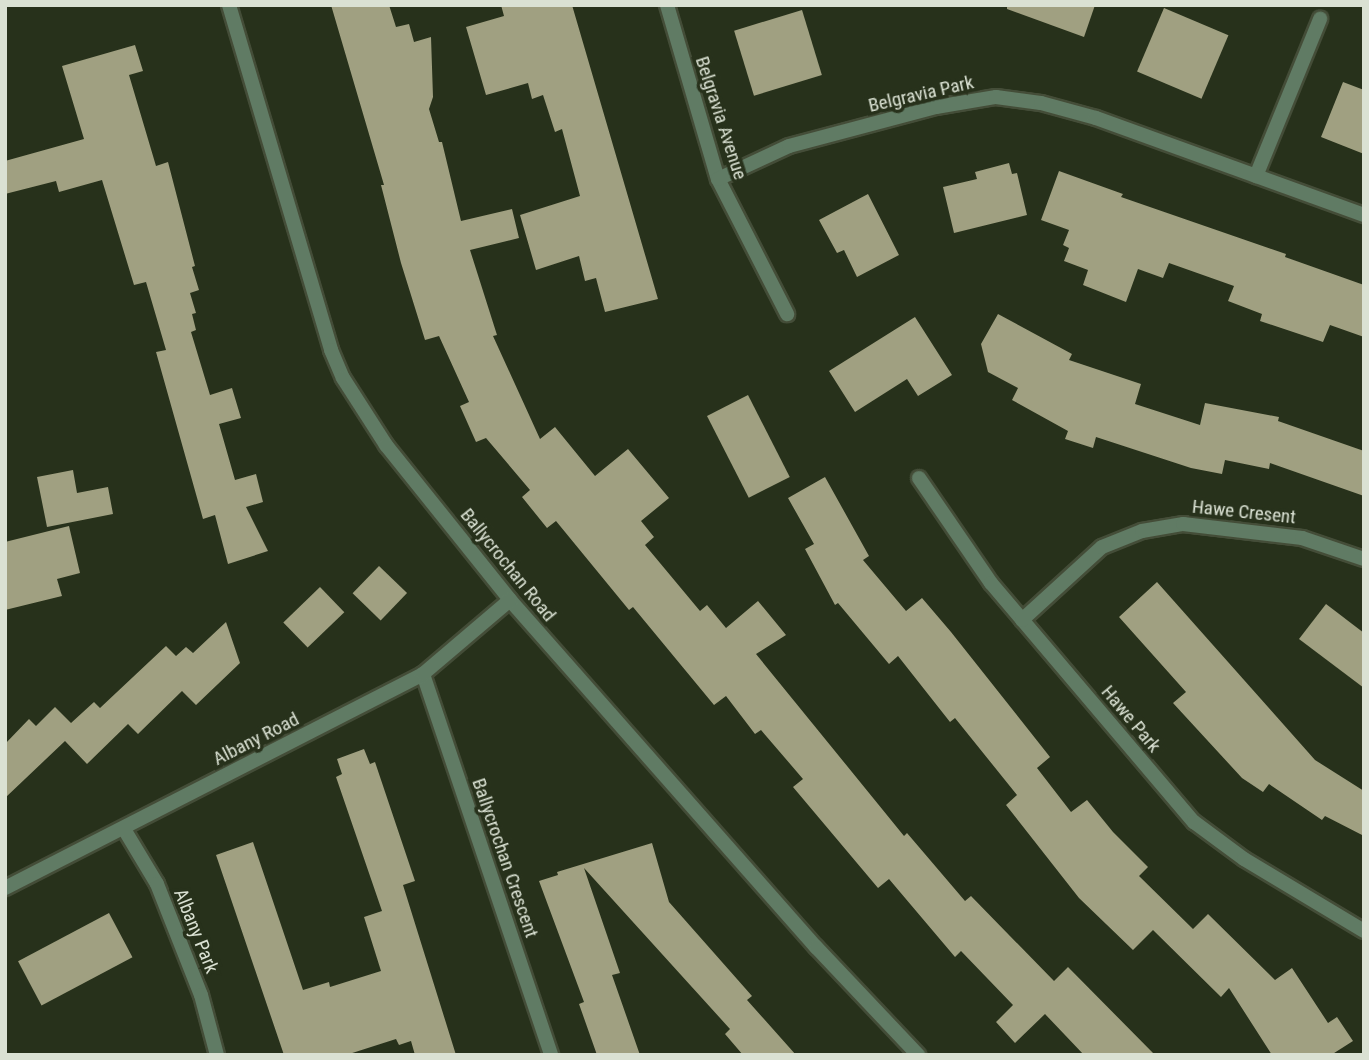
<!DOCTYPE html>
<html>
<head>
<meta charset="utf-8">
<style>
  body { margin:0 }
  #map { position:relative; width:1369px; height:1060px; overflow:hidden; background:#27311b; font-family:"Roboto Condensed",sans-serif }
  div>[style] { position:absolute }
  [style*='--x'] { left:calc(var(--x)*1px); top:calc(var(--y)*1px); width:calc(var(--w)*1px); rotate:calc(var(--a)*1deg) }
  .building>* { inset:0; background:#a0a081; transform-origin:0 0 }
  .roads { filter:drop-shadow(2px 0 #444d38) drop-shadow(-2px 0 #444d38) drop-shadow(0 2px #444d38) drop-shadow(0 -2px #444d38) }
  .minor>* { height:14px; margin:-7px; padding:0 7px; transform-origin:7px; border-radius:7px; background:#607b64 }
  .tertiary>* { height:14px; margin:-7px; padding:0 7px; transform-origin:7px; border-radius:7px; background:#607b64 }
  span { translate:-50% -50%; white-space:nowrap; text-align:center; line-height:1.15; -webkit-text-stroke:7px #27311b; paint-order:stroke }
  .street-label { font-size:19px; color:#dae1d3 }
  .frame { position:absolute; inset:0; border:7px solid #dae1d3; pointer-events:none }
</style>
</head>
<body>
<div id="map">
  <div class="building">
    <div style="clip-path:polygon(331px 5px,389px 5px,396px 27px,409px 24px,414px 42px,431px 37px,433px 97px,429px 109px,439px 142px,442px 142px,461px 221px,512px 209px,519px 238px,470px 250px,497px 335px,493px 336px,540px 439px,555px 427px,595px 476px,628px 449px,669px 498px,641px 521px,654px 537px,645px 545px,700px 611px,707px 605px,726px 628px,758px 601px,786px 635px,756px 654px,904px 836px,907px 833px,965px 901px,971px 896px,1054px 981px,1068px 967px,1155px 1055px,1084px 1055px,1045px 1014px,1015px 1043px,996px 1022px,1013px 1005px,961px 951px,955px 957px,889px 879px,878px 888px,793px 787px,803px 779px,761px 730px,755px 734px,726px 696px,714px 705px,633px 607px,629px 610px,556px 521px,547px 528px,522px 497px,530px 490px,486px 438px,476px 442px,460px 406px,469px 402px,439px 336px,425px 340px,401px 263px,381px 185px,384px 185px)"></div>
    <div style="clip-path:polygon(501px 5px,572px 5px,658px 299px,605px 312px,596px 278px,585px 281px,579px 256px,536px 270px,520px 215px,580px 196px,562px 129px,555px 132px,543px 95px,532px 99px,528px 83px,486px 95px,466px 27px,504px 16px)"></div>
    <div style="clip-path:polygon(1007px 5px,1095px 5px,1084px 37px,1007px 9px)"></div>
    <div style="left:1164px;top:8px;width:70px;height:69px;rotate:23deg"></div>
    <div style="left:802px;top:10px;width:68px;height:71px;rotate:73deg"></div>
    <div style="clip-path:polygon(135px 45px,143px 71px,129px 75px,156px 166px,168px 162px,195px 266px,192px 267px,199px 290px,190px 293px,196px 313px,192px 314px,196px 330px,191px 332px,210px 395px,232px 388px,241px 418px,219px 424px,235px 480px,256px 474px,263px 502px,246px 507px,268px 551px,228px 564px,215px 515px,203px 519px,156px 352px,166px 350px,146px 282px,134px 285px,102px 180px,59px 192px,56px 181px,5px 194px,5px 161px,84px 139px,62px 66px)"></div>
    <div style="clip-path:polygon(1343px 82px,1364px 90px,1364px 154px,1321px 137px)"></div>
    <div style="clip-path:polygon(1009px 163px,1012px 174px,1017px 173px,1027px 215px,954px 233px,943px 187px,977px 179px,975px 172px)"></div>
    <div style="clip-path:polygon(1059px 171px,1123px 194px,1121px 197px,1286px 254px,1285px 257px,1364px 285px,1364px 337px,1330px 325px,1323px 342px,1260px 321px,1262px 314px,1228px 301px,1234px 286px,1169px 263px,1163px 278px,1138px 269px,1126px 302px,1083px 285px,1088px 270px,1064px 261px,1069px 248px,1063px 245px,1069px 230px,1041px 220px)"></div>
    <div style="clip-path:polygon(868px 194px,899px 255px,857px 277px,844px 250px,837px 253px,819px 220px)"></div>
    <div style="clip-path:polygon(998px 314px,1072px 354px,1069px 360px,1141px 384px,1135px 404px,1200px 425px,1205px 403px,1279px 417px,1278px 421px,1364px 451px,1364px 496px,1270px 463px,1269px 469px,1225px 460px,1222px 474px,1191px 468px,1096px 437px,1093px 448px,1065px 439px,1068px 431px,1012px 400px,1018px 388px,988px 372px,981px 344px)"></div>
    <div style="clip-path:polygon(915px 317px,952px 375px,918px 396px,907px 379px,855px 412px,829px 371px)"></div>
    <div style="left:748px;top:395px;width:92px;height:46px;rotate:63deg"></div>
    <div style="clip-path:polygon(73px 470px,77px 493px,108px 487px,113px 514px,47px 527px,37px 477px)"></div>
    <div style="clip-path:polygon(825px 477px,869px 556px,863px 560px,906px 611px,922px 598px,951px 632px,1050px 757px,1037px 768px,1071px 812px,1087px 800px,1113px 832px,1148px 867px,1139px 876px,1193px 929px,1208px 914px,1275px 980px,1292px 968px,1328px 1023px,1337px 1017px,1353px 1041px,1331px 1055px,1272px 1055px,1229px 988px,1221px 997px,1153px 930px,1133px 950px,1079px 898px,1006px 805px,1017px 795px,955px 718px,950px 722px,898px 656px,889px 664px,838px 603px,835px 605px,805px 549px,814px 544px,788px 498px)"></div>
    <div style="clip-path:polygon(69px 526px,80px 573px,57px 579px,62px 596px,5px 610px,5px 542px)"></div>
    <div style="left:379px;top:566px;width:39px;height:38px;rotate:44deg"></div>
    <div style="clip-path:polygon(1157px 582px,1315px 760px,1364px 791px,1364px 836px,1325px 816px,1322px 820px,1269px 784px,1263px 792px,1242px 778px,1173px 703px,1186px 692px,1119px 617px)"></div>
    <div style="left:320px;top:587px;width:35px;height:51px;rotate:46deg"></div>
    <div style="clip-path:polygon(1326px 604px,1364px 633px,1364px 688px,1299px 639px)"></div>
    <div style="clip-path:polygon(226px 622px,240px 663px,196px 705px,182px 691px,138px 734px,128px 724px,87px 764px,65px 741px,5px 798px,5px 744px,29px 719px,36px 726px,55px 707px,71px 723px,94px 702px,100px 708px,166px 646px,176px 656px,186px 647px,193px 653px)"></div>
    <div style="clip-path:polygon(364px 749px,370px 764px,375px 762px,415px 881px,403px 885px,456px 1055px,415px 1055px,411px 1041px,399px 1045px,396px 1039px,346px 1055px,284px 1055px,216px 855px,253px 842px,303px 990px,329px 982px,330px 987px,381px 971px,364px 917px,382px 911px,336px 777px,342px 774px,337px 759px)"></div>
    <div style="clip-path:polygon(652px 843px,669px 902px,752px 996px,747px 1000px,796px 1055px,743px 1055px,725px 1034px,730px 1029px,584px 868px,620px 973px,612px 975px,640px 1055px,597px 1055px,579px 1004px,584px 1002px,539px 881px,558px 875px,557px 872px)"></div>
    <div style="left:109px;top:913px;width:50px;height:103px;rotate:62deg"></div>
  </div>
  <div class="roads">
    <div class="minor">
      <div style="--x:667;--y:5;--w:181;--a:73.7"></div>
      <div style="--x:718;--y:179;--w:152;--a:62.9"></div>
      <div style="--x:1256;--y:176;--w:170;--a:-67.8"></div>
      <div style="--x:718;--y:179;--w:78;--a:-24.9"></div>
      <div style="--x:789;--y:146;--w:152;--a:-14.9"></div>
      <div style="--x:936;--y:107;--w:61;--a:-9.5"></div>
      <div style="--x:996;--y:97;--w:45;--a:7.6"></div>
      <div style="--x:1041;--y:103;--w:57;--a:15.3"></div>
      <div style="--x:1096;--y:118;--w:285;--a:19.9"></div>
      <div style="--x:919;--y:478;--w:127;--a:55.6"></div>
      <div style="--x:991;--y:583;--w:314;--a:49.7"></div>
      <div style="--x:1194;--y:822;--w:62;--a:36.5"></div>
      <div style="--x:1244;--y:859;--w:140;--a:31"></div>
      <div style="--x:1022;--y:620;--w:108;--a:-42.4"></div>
      <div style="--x:1102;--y:547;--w:43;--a:-21.8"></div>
      <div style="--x:1142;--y:531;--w:42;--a:-9.7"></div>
      <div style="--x:1183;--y:524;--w:120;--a:6.7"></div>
      <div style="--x:1302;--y:538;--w:65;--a:18.7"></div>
      <div style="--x:423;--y:674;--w:402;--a:71.4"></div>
      <div style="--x:124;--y:829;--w:64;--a:59"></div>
      <div style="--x:157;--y:884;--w:119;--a:68.4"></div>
      <div style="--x:201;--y:995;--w:62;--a:75.1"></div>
    </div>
    <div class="tertiary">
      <div style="--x:229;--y:5;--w:360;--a:73.5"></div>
      <div style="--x:331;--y:350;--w:30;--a:67"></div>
      <div style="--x:343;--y:378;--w:80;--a:57.3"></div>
      <div style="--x:386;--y:445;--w:198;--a:51.3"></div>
      <div style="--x:510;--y:600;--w:463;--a:48.6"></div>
      <div style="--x:816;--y:947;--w:149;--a:46.6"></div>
      <div style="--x:5;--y:888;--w:470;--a:-27.1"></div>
      <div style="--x:423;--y:674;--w:114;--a:-40.4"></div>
    </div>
  </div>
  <div class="street-label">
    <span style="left:921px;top:94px;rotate:-13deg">Belgravia Park</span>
    <span style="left:721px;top:118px;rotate:72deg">Belgravia Avenue</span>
    <span style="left:1244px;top:512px;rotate:6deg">Hawe Cresent</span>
    <span style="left:508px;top:565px;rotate:51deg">Ballycrochan Road</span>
    <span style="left:1131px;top:719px;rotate:50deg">Hawe Park</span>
    <span style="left:256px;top:739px;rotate:-27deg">Albany Road</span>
    <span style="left:505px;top:858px;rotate:71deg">Ballycrochan Crescent</span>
    <span style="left:196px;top:931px;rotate:68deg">Albany Park</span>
  </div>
  <div class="frame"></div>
</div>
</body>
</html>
